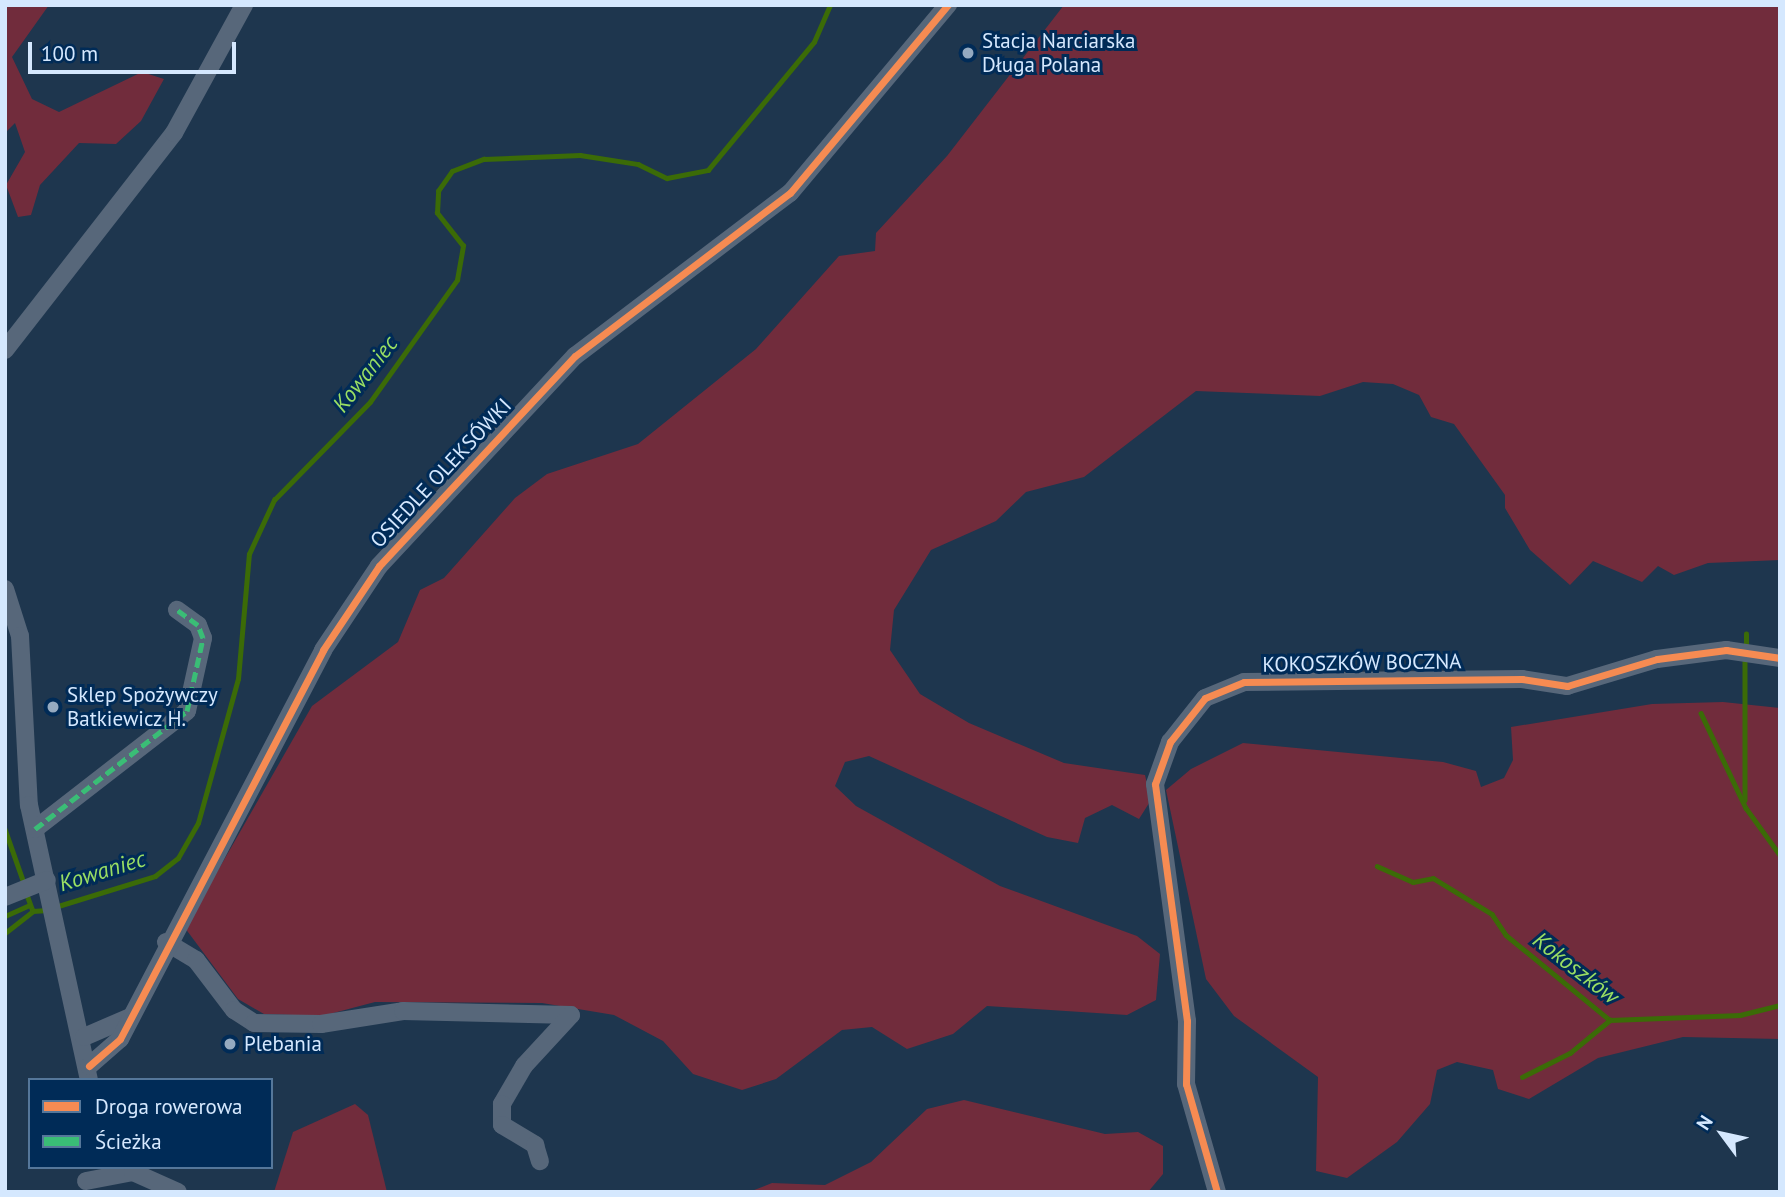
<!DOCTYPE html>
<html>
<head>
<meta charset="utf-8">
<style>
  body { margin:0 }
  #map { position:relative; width:1785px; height:1197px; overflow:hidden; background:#1e364e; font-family:"PT Sans",sans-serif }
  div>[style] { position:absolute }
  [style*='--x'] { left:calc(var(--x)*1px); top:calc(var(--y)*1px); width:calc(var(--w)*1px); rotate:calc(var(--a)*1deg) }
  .green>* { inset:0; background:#712c3c }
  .stream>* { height:4.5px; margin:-2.25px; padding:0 2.25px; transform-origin:2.25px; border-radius:2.25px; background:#3b6b07 }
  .minor>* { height:18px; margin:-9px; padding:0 9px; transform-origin:9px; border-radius:9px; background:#57677a }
  .quiet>* { height:5px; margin-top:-2.5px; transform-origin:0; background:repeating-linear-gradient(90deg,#3abd76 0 10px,transparent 0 15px) }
  .cycleway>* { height:7px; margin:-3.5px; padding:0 3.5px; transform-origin:3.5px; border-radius:3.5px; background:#f68b52 }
  .dots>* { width:19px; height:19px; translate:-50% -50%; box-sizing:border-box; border:4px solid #002b57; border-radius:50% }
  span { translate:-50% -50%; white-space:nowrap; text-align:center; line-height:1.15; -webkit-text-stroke:6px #002b57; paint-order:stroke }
  .poi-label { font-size:21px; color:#d5e8fe }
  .left { translate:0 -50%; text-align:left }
  .street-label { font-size:21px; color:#d5e8fe }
  .water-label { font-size:23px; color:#99de63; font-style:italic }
  .frame { position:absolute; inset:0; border:7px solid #d5e8fe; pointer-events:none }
  .legend { position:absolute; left:28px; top:1078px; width:245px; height:91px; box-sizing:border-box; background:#002b57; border:2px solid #55779a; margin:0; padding:9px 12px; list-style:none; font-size:21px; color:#d5e8fe }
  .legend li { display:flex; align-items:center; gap:14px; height:35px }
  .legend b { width:35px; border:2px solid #55779a }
  .north { position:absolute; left:1687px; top:1099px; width:70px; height:70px; -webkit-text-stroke:5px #002b57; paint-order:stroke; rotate:303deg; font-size:19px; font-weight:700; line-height:28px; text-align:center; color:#d5e8fe }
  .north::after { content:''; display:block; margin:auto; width:24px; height:32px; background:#d5e8fe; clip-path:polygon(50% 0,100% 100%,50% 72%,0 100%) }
  .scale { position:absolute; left:28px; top:42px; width:208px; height:32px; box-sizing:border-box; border:4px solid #d5e8fe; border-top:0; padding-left:9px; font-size:21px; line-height:24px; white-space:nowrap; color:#d5e8fe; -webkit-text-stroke:5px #002b57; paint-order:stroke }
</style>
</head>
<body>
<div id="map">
  <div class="green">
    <div style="clip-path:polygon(5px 5px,49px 5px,12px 57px,32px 99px,59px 112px,142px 72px,164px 79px,141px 121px,116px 144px,79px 143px,40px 185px,31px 215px,18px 217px,6px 185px,25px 152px,15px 123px,5px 133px)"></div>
    <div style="clip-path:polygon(1064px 5px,1780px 5px,1780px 560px,1708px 563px,1674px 575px,1658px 566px,1642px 582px,1593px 561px,1570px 585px,1530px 550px,1505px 508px,1505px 495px,1454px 424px,1431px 417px,1419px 395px,1393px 384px,1363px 382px,1320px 396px,1196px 391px,1084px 477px,1026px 492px,996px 521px,931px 550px,894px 610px,890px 650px,920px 694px,969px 723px,1064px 763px,1145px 775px,1151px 800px,1139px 819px,1112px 805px,1085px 818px,1078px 843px,1047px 837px,869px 756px,845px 762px,835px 786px,856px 806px,1000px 886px,1137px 936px,1160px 954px,1156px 1000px,1127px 1015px,987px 1006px,953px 1034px,907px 1049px,872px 1027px,842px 1030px,776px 1079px,742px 1090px,693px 1074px,663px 1041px,614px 1015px,542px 1003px,375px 1002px,322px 1016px,264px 1014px,238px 999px,185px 928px,312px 706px,398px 642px,420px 590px,444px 578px,515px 498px,547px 474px,638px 444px,756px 349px,839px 256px,875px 251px,876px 233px,947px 156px)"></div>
    <div style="clip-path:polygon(1723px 702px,1780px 708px,1780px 1039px,1683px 1037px,1598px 1058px,1529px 1099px,1498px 1089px,1493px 1070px,1457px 1062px,1437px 1070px,1430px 1104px,1397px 1142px,1347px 1178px,1316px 1171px,1318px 1077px,1234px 1016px,1206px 979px,1166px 790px,1191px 769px,1243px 743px,1443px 762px,1476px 771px,1481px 787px,1504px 778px,1513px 760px,1511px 727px,1652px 704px)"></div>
    <div style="clip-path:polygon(964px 1100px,1105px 1134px,1138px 1132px,1163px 1146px,1163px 1174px,1148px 1192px,749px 1192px,772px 1183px,825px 1185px,871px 1162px,927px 1109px)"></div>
    <div style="clip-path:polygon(355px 1104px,368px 1115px,387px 1192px,274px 1192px,293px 1132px)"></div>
  </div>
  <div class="stream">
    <div style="--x:1746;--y:646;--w:12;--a:-90"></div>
    <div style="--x:1745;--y:659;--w:141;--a:90"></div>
    <div style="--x:1701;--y:713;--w:105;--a:64.7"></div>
    <div style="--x:1746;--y:808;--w:58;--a:54.1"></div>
    <div style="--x:5;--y:829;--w:57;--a:70.6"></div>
    <div style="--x:1377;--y:866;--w:39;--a:24"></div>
    <div style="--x:1413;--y:882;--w:20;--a:-11"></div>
    <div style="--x:1433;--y:878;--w:69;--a:31.4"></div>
    <div style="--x:1492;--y:914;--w:25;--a:56"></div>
    <div style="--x:1506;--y:935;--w:134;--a:39.3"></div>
    <div style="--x:1610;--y:1020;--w:130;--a:-2.2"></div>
    <div style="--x:1740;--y:1015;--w:41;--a:-14"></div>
    <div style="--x:26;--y:892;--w:20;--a:70"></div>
    <div style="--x:55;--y:907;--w:105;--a:-17.2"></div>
    <div style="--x:155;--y:876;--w:29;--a:-38"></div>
    <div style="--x:178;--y:858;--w:40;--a:-60.3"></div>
    <div style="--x:198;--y:823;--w:149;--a:-74.5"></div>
    <div style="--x:238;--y:679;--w:125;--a:-85"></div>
    <div style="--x:249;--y:554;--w:60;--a:-65.2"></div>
    <div style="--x:274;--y:500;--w:137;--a:-45.6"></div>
    <div style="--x:370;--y:402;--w:150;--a:-54.5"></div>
    <div style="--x:457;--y:280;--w:35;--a:-80"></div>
    <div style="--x:463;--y:246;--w:42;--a:-128.2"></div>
    <div style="--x:437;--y:213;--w:22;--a:-87"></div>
    <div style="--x:438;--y:191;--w:24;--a:-55"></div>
    <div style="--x:452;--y:171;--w:34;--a:-21"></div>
    <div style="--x:484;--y:159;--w:96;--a:-2.4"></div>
    <div style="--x:580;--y:155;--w:59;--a:8.8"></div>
    <div style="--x:638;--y:164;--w:32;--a:26"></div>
    <div style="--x:667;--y:178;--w:42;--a:-11"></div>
    <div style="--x:708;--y:170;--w:166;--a:-50.4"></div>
    <div style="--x:814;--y:42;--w:40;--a:-66.6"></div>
    <div style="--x:5;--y:916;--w:27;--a:-24"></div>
    <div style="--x:5;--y:933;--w:36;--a:-38"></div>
    <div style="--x:33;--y:911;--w:14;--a:-4"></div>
    <div style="--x:1522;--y:1077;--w:54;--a:-26.6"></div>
    <div style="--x:1570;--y:1053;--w:52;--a:-39.5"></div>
  </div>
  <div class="minor">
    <div style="--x:5;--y:350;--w:275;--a:-52.1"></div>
    <div style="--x:174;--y:133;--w:146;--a:-61.3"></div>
    <div style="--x:5;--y:589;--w:49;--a:72.3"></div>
    <div style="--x:20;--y:636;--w:169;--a:87"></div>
    <div style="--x:29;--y:805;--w:281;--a:77.7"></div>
    <div style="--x:35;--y:829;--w:192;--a:-37.8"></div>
    <div style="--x:187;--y:711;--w:75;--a:-77.6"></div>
    <div style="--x:203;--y:638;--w:14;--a:-111"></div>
    <div style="--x:198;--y:625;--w:26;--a:-144"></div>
    <div style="--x:5;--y:897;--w:45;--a:-22"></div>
    <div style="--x:166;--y:942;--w:35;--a:31"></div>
    <div style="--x:196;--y:960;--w:63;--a:52.8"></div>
    <div style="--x:234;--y:1010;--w:24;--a:33"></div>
    <div style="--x:254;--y:1023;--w:67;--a:0.9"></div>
    <div style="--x:321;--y:1024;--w:83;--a:-9"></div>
    <div style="--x:403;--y:1011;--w:168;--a:1.4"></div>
    <div style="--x:571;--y:1015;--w:69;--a:132.7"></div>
    <div style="--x:524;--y:1066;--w:44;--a:120.1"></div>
    <div style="--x:502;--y:1104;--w:21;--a:90"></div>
    <div style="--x:502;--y:1125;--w:39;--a:31"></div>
    <div style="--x:535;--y:1145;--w:17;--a:73"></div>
    <div style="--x:84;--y:1037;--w:48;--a:-23.4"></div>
    <div style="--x:89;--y:1066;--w:41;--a:-41.1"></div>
    <div style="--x:120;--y:1039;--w:439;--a:-62.4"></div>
    <div style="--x:323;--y:650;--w:101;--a:-56.3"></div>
    <div style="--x:379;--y:566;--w:287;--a:-47"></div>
    <div style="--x:575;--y:356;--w:270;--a:-37.2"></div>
    <div style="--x:790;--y:193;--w:246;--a:-50"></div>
    <div style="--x:86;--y:1181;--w:48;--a:-10.8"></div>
    <div style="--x:133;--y:1172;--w:49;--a:24"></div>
    <div style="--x:1217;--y:1192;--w:112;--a:-106"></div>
    <div style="--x:1186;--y:1084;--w:63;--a:-89.1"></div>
    <div style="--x:1187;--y:1021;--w:239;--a:-97.7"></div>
    <div style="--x:1155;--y:784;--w:45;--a:-70.3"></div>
    <div style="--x:1170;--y:742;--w:56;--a:-51.5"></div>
    <div style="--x:1205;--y:698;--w:42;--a:-22.3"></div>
    <div style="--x:1244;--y:682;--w:278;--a:-0.6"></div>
    <div style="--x:1522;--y:679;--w:46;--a:8.8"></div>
    <div style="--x:1567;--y:686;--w:94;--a:-16.7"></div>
    <div style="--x:1657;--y:659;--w:70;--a:-7.4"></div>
    <div style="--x:1726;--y:650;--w:55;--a:8.4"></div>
  </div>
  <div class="quiet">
    <div style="--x:35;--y:829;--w:192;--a:-37.8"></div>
    <div style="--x:187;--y:711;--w:75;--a:-77.6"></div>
    <div style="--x:203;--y:638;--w:14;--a:-111"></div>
    <div style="--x:198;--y:625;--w:26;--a:-144"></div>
  </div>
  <div class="cycleway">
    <div style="--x:89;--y:1066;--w:41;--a:-41.1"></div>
    <div style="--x:120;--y:1039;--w:439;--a:-62.4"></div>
    <div style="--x:323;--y:650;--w:101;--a:-56.3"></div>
    <div style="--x:379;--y:566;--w:287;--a:-47"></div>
    <div style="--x:575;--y:356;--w:270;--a:-37.2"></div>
    <div style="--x:790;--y:193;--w:246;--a:-50"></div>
    <div style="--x:1217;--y:1192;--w:112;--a:-106"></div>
    <div style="--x:1186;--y:1084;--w:63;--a:-89.1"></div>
    <div style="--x:1187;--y:1021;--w:239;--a:-97.7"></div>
    <div style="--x:1155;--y:784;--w:45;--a:-70.3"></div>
    <div style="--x:1170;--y:742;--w:56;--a:-51.5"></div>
    <div style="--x:1205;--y:698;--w:42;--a:-22.3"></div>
    <div style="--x:1244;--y:682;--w:278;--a:-0.6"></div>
    <div style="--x:1522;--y:679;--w:46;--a:8.8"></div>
    <div style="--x:1567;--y:686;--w:94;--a:-16.7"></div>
    <div style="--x:1657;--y:659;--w:70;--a:-7.4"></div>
    <div style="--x:1726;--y:650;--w:55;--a:8.4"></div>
  </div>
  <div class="dots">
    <div style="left:968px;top:53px;background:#95aac0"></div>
    <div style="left:53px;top:707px;background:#95aac0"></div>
    <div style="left:230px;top:1044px;background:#95aac0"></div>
  </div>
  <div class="poi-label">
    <span class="left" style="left:982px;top:53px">Stacja Narciarska<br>Długa Polana</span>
    <span class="left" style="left:67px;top:707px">Sklep Spożywczy<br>Batkiewicz H.</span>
    <span class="left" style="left:244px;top:1044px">Plebania</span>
  </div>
  <div class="street-label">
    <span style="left:441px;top:473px;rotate:-47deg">OSIEDLE OLEKSÓWKI</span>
    <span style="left:1362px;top:663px;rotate:-1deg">KOKOSZKÓW BOCZNA</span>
  </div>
  <div class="water-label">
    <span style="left:365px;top:374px;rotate:-52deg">Kowaniec</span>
    <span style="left:102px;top:871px;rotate:-17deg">Kowaniec</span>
    <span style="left:1576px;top:968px;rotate:38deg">Kokoszków</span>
  </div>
  <div class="frame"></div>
  <ul class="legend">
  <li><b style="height:9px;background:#f68b52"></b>Droga rowerowa</li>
  <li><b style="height:9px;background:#3abd76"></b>Ścieżka</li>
  </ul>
  <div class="north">N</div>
  <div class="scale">100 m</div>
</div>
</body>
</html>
